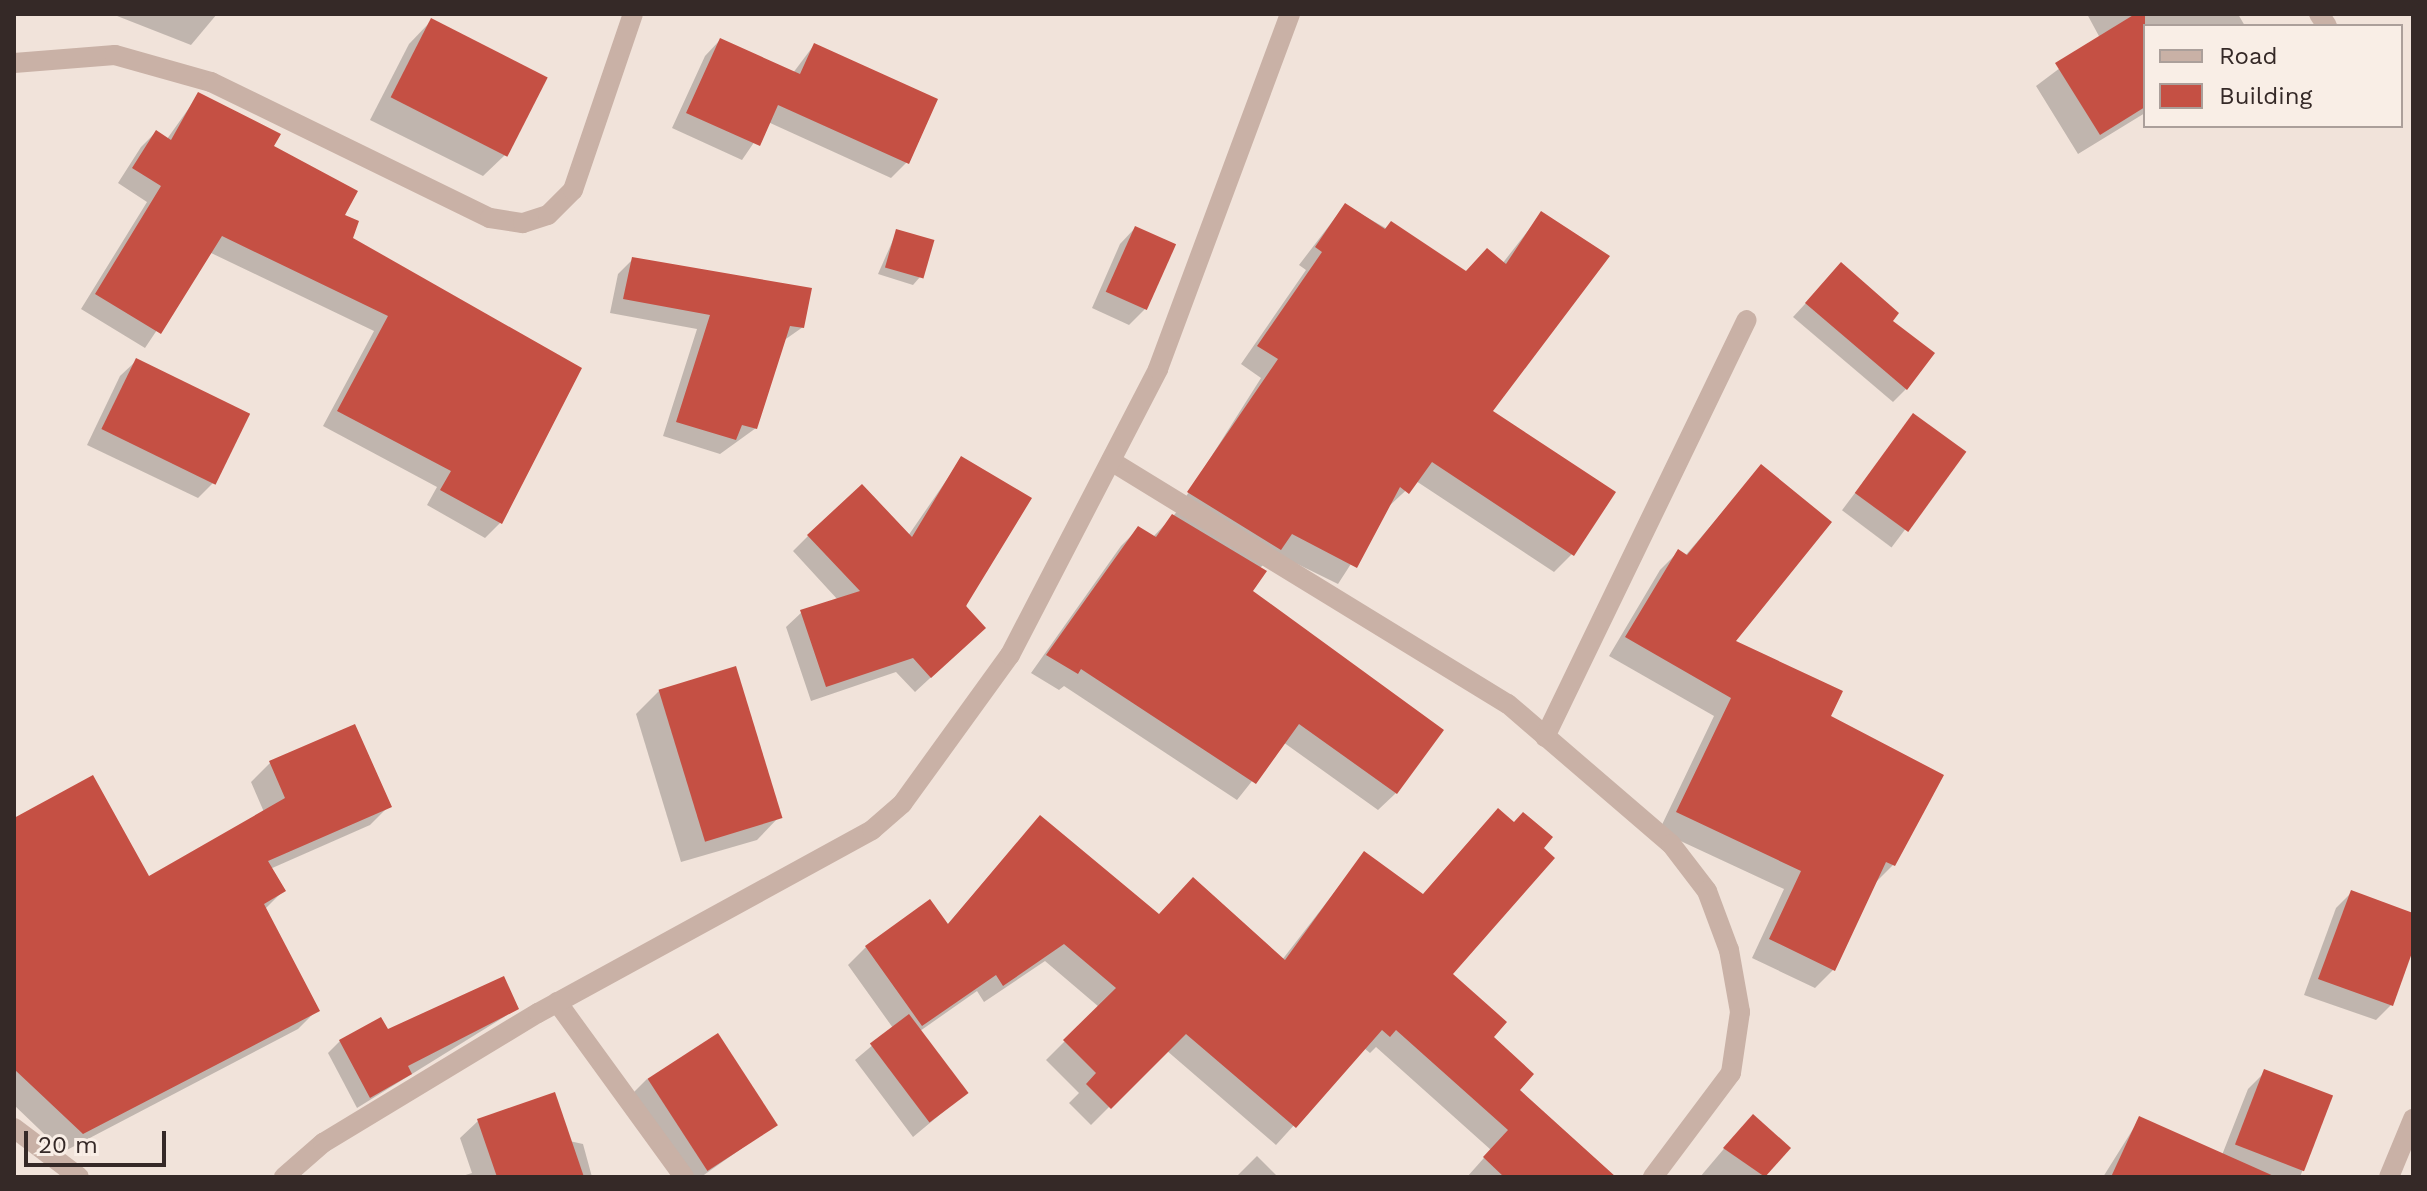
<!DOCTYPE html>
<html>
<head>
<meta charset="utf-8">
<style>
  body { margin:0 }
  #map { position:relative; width:2427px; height:1191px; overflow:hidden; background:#f1e3da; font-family:"Work Sans",sans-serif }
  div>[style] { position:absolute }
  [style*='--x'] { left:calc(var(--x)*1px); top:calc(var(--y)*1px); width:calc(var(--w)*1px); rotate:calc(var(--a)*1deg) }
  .shadow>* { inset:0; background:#0003; transform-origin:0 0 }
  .building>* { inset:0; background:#c55044; transform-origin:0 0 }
  .street>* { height:20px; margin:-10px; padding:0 10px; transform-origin:10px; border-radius:10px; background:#c9b1a6 }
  span { translate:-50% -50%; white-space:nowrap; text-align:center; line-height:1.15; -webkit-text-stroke:8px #f9eee6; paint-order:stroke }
  .frame { position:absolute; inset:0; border:16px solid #352927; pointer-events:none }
  .legend { position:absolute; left:2143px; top:24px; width:260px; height:104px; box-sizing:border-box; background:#f9eee6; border:2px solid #ab9f9a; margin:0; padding:10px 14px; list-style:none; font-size:24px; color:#352927 }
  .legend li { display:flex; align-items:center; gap:16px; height:40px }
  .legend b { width:40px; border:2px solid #ab9f9a }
  .scale { position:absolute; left:24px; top:1131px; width:142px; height:36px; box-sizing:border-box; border:4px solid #352927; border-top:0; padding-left:10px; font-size:24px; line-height:28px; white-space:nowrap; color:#352927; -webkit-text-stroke:6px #f9eee6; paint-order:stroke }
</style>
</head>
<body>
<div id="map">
  <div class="shadow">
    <div style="clip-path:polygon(112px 14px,217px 14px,191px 45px)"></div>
    <div style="clip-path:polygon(2087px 14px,2238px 14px,2245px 26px,2145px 26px,2145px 113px,2078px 154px,2036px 86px,2100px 38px)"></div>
    <div style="clip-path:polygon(431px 21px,506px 154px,483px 176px,370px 120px,409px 44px)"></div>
    <div style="clip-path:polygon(720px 40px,793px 73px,814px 45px,907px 162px,891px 178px,768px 122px,742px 160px,672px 128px,705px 56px)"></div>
    <div style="clip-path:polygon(199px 94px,272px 147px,342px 216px,351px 239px,579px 368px,500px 523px,485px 538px,427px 505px,437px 487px,323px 426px,374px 331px,209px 252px,145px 348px,81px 309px,147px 202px,118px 183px,141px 147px,156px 132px,167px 139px)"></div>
    <div style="clip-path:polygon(1345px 205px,1465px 273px,1502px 264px,1541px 214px,1490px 412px,1572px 554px,1554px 572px,1416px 481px,1387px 508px,1338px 584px,1275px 553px,1259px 569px,1250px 592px,1396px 793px,1378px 810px,1283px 742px,1237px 800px,1064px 686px,1059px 690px,1031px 673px,1121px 546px,1138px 529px,1152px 538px,1175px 514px,1261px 378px,1241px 364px,1306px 270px,1299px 265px)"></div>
    <div style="clip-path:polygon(1135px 228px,1145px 309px,1129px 325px,1092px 308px,1120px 244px)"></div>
    <div style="clip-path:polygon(897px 231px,920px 277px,913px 285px,878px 274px)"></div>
    <div style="clip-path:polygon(633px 259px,803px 327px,783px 341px,756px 428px,720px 454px,663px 436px,697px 329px,610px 313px,618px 274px)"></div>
    <div style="clip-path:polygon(1829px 278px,1890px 321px,1906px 389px,1893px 402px,1793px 317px)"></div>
    <div style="clip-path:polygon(136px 361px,214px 482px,198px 498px,87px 445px,120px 376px)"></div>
    <div style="left:1913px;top:416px;width:62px;height:118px;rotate:37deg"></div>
    <div style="clip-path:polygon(961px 459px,968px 643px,915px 692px,896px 672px,811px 701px,786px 627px,802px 612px,838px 600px,793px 551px,808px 536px,908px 536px)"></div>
    <div style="clip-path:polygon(1761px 467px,1732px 641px,1828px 716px,1893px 865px,1875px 883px,1834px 969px,1815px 988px,1752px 958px,1784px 889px,1659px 831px,1714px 716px,1609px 656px,1660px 570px,1678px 552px,1685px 556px)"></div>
    <div style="clip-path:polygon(659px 691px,779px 817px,757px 840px,681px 862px,636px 714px)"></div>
    <div style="clip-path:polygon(354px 726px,389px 806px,370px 825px,270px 869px,283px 891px,264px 910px,317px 1010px,298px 1029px,63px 1152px,14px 1105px,14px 825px,148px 879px,264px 812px,251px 782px,270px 763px)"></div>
    <div style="clip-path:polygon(1040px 817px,1158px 916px,1282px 960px,1364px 854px,1422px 896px,1480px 829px,1450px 974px,1518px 1090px,1607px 1177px,1467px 1177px,1491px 1150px,1376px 1047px,1370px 1053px,1364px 1048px,1276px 1145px,1166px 1050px,1091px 1125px,1069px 1103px,1079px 1093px,1046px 1060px,1099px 1007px,1045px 961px,984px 1002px,977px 991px,920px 1031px,966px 1093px,913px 1137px,855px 1060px,893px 1028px,848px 965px,866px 947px,946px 926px)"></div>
    <div style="clip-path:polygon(2352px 892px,2413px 915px,2413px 945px,2391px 1005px,2376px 1020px,2304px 995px,2336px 908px)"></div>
    <div style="clip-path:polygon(517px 1009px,357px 1108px,328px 1053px,340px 1041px)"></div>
    <div style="clip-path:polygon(2265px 1072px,2331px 1097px,2300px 1177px,2103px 1177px,2140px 1118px,2222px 1155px,2248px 1089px)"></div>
    <div style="clip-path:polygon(647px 1079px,775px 1125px,701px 1177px,684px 1177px,632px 1094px)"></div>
    <div style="clip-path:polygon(478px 1121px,583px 1144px,592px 1177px,459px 1177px,472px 1173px,460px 1138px)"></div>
    <div style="clip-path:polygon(1739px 1131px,1788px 1148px,1762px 1177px,1700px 1177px)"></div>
    <div style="clip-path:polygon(1257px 1156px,1278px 1177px,1236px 1177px)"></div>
  </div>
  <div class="building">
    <div style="clip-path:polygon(2135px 14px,2145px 14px,2145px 107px,2100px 135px,2055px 63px)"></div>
    <div style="left:431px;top:18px;width:131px;height:89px;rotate:27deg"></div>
    <div style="clip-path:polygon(720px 38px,800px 74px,814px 43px,938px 99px,909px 164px,778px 105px,760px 146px,686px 113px)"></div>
    <div style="clip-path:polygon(198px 92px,281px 134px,274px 146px,358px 191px,345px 215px,359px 221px,353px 238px,582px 368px,502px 524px,440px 490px,451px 471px,337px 411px,388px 316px,222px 236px,161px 334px,95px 294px,161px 186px,132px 168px,156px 130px,171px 140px)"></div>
    <div style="clip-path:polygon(1345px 203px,1385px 229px,1391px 221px,1466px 271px,1487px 248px,1506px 264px,1541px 211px,1610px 256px,1493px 411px,1616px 492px,1574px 556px,1432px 462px,1409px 494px,1400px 487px,1357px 568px,1292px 534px,1281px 550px,1187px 492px,1278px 359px,1257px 346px,1322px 252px,1315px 247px)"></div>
    <div style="left:1135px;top:226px;width:45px;height:72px;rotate:24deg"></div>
    <div style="left:896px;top:229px;width:40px;height:40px;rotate:16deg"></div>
    <div style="clip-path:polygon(632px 257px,812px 288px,804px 328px,790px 326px,757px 429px,742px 425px,736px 440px,676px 422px,710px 315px,623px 299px)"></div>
    <div style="clip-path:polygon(1841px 262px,1899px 313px,1893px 321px,1935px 353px,1907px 390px,1805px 303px)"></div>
    <div style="left:136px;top:358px;width:127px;height:79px;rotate:26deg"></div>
    <div style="left:1913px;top:413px;width:66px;height:99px;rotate:36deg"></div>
    <div style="clip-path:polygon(961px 456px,1032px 498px,966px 606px,986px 628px,931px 678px,913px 658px,826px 687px,800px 610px,860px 591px,807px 535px,862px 484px,912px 537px)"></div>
    <div style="clip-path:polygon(1761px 464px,1832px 522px,1736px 641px,1843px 691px,1831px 716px,1944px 775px,1895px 866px,1886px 862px,1835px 971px,1769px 939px,1801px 871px,1676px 812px,1731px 698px,1625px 637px,1678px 549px,1687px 555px)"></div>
    <div style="clip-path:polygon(1172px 514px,1267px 571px,1253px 591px,1444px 730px,1397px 794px,1299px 724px,1256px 784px,1081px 669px,1078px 674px,1046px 655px,1138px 526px,1156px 537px)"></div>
    <div style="left:736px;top:666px;width:159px;height:81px;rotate:73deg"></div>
    <div style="clip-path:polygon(355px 724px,392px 807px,268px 861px,286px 891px,264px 904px,320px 1011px,83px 1134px,14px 1069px,14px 818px,93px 775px,149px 876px,285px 798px,269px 761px)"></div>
    <div style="clip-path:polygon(1498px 808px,1514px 822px,1523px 812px,1553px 837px,1544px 848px,1555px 858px,1453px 974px,1507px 1022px,1494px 1037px,1534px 1074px,1520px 1090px,1616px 1177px,1504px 1177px,1483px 1157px,1508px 1130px,1396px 1030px,1390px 1037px,1382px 1030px,1296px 1128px,1186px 1034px,1111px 1109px,1086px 1084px,1096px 1073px,1063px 1040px,1116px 988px,1064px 944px,1003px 986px,996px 975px,922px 1026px,865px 946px,930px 899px,948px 924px,1040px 815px,1159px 914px,1193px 877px,1285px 960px,1364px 851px,1423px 894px)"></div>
    <div style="clip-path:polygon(2351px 890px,2413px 913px,2413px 950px,2393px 1006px,2318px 979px)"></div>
    <div style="clip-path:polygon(504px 976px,519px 1009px,408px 1066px,412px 1074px,370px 1098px,339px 1040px,381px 1017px,388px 1029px)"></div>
    <div style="left:909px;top:1014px;width:99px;height:49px;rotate:53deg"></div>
    <div style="left:718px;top:1033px;width:110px;height:84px;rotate:57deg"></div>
    <div style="left:2264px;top:1069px;width:74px;height:81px;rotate:21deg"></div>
    <div style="clip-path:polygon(555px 1092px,584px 1177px,497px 1177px,477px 1119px)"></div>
    <div style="clip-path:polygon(1753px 1114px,1791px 1148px,1765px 1177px,1723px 1148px)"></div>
    <div style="clip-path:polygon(2139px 1116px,2276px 1177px,2111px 1177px)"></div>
  </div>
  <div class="street">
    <div style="--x:2319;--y:14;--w:14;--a:56"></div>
    <div style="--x:14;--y:63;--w:101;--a:-4.5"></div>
    <div style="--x:115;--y:55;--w:100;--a:15.7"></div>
    <div style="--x:211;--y:82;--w:310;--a:26"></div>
    <div style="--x:490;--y:218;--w:33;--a:9"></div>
    <div style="--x:523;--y:223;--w:26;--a:-18"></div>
    <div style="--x:548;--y:215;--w:35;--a:-45"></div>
    <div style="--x:573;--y:190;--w:186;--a:-71.2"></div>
    <div style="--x:1111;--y:461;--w:465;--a:31.5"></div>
    <div style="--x:1508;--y:704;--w:215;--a:40.7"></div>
    <div style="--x:1671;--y:844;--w:59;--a:52.5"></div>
    <div style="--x:1707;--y:891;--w:63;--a:69.6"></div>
    <div style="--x:1729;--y:950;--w:63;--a:79.9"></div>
    <div style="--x:1740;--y:1012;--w:62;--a:98.4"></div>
    <div style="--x:1731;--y:1073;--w:130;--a:126.9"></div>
    <div style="--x:1545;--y:737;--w:463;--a:-64.2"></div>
    <div style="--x:557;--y:1002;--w:216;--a:54"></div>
    <div style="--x:14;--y:1128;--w:81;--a:37"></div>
    <div style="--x:284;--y:1177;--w:52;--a:-41.1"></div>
    <div style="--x:323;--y:1143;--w:251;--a:-31.2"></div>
    <div style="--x:538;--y:1013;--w:381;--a:-28.7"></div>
    <div style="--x:872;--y:830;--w:40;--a:-41"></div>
    <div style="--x:902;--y:804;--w:184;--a:-54.1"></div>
    <div style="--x:1010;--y:655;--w:322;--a:-62.6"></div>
    <div style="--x:1158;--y:369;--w:379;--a:-69.6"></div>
    <div style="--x:2389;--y:1177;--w:63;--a:-67.5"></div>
  </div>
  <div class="frame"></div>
  <ul class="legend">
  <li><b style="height:10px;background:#c9b1a6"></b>Road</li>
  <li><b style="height:22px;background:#c55044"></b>Building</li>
  </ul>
  <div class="scale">20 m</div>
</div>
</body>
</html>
